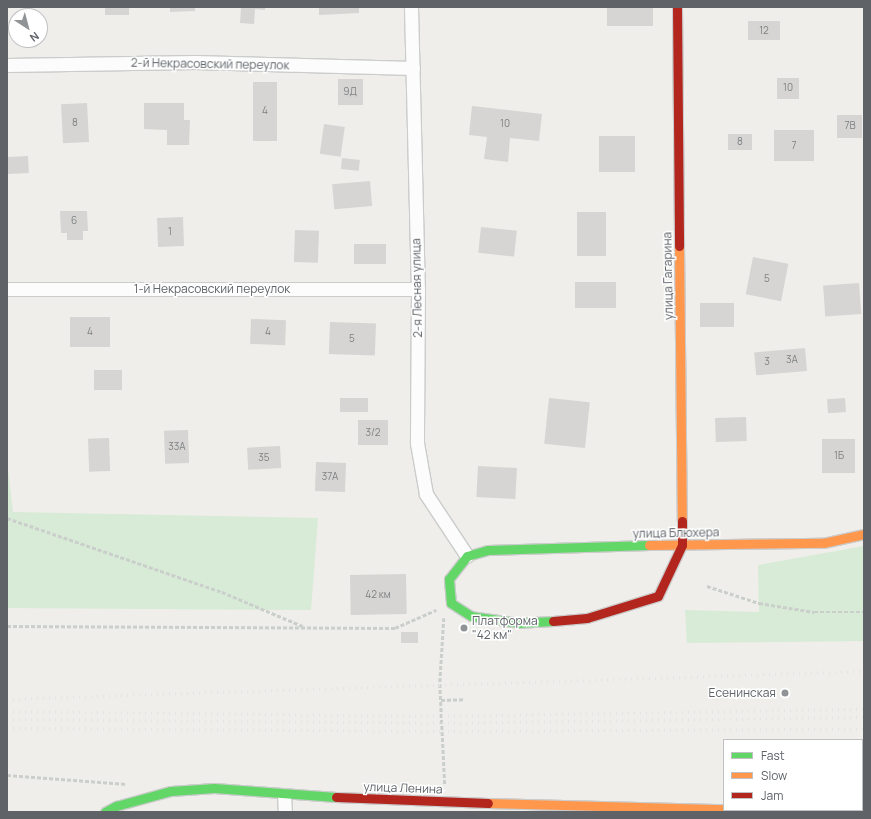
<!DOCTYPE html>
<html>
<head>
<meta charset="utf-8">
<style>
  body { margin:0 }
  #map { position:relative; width:871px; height:819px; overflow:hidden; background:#efeeea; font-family:Manrope,sans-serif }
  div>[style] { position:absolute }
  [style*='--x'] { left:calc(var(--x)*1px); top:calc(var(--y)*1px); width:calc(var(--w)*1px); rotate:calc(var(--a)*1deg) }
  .green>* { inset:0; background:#d8ebd6 }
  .building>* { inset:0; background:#d6d5d3; transform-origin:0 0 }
  .path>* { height:2.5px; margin-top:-1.25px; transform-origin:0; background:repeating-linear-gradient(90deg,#cacfcc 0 4px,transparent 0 6px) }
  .roads { filter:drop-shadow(1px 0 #cbcccc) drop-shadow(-1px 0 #cbcccc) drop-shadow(0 1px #cbcccc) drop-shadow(0 -1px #cbcccc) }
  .street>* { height:13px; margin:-6.5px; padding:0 6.5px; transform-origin:6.5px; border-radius:6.5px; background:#fdfcfc }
  .fast>* { height:9px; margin:-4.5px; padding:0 4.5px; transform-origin:4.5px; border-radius:4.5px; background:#63d668 }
  .slow>* { height:9px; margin:-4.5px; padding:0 4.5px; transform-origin:4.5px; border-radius:4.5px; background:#ff974d }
  .jam>* { height:9px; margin:-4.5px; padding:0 4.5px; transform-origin:4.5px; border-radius:4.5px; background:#b3261e }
  .rail>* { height:3px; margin-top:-1.5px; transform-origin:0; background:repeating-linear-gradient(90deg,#e4e4e4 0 1px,transparent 0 6px) }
  .dots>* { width:11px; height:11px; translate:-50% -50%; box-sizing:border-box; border:2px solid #fff; border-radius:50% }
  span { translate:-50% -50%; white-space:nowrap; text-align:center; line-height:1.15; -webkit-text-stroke:3px #fff; paint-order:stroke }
  .number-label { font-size:10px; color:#7e8184 }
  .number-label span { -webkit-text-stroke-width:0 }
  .street-label { font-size:12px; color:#5f6368 }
  .poi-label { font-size:12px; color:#5f6368 }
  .left { translate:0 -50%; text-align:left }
  .right { translate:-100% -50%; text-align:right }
  .frame { position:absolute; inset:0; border:8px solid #5f6368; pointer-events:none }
  .legend { position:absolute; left:723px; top:739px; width:140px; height:72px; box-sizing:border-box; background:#fff; border:1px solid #bfc1c3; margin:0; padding:5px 7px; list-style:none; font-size:12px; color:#5f6368 }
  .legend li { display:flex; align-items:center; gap:8px; height:20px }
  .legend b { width:20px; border:1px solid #bfc1c3 }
  .north { position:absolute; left:8px; top:8px; width:40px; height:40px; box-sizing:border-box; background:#fff; border:1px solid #bfc1c3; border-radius:50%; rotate:144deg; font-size:11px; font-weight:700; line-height:16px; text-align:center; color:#5f6368 }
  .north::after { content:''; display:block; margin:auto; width:14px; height:18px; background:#919496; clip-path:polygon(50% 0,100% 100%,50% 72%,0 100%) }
</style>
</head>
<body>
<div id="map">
  <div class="green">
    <div style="clip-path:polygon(7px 461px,13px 512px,318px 518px,311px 610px,7px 608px)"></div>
    <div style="clip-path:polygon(864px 546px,864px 641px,687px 643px,685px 610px,759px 612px,758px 565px)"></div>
  </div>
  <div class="building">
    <div style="left:105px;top:7px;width:24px;height:8px"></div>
    <div style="clip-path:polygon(170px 7px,195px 7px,195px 11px,170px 12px)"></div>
    <div style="clip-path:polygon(234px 7px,265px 7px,265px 10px,255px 9px,254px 24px,240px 23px,241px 8px)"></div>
    <div style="clip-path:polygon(319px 7px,359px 7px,359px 13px,319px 15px)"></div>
    <div style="left:607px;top:7px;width:46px;height:19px"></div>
    <div style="left:780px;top:21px;width:19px;height:32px;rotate:90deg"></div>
    <div style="left:777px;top:78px;width:22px;height:21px"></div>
    <div style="left:338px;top:79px;width:25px;height:26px"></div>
    <div style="left:253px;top:82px;width:24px;height:59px"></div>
    <div style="left:87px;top:103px;width:39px;height:26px;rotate:87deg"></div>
    <div style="clip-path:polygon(144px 103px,184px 103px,184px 120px,190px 120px,189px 145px,167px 145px,167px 130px,144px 129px)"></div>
    <div style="clip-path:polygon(472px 106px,542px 114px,539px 141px,510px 138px,508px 162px,484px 159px,487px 137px,469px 135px)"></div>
    <div style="left:837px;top:115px;width:25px;height:23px"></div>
    <div style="left:324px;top:124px;width:21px;height:30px;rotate:8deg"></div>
    <div style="left:814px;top:130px;width:31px;height:40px;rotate:90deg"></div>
    <div style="left:728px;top:134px;width:24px;height:16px"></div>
    <div style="left:635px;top:136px;width:36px;height:36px;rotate:90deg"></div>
    <div style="left:28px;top:156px;width:17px;height:21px;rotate:87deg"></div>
    <div style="left:342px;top:158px;width:18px;height:11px;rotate:6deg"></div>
    <div style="left:370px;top:181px;width:25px;height:38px;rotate:85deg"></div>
    <div style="clip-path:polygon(60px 211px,87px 211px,88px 231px,83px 231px,83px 240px,67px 240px,67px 233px,61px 233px)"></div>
    <div style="left:577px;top:212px;width:29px;height:44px"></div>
    <div style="left:183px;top:217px;width:29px;height:26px;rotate:88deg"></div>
    <div style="left:481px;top:227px;width:36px;height:26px;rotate:6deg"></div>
    <div style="left:295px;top:230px;width:24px;height:32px;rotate:2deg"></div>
    <div style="left:386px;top:244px;width:20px;height:32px;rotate:90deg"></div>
    <div style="left:753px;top:257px;width:36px;height:38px;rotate:11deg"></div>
    <div style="left:575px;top:282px;width:41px;height:26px"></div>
    <div style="left:859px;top:283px;width:31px;height:36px;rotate:86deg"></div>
    <div style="left:734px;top:303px;width:24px;height:34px;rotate:90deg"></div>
    <div style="left:70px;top:317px;width:40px;height:30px"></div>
    <div style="left:251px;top:319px;width:35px;height:25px;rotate:2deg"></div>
    <div style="left:330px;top:322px;width:46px;height:32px;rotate:2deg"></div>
    <div style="left:805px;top:348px;width:23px;height:51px;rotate:85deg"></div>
    <div style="left:94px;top:370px;width:28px;height:20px"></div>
    <div style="left:340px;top:398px;width:28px;height:14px"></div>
    <div style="left:549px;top:398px;width:41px;height:46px;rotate:6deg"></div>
    <div style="left:845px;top:398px;width:14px;height:18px;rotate:86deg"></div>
    <div style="left:746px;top:417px;width:24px;height:31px;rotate:88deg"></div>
    <div style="left:358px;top:420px;width:30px;height:25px"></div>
    <div style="left:188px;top:430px;width:33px;height:24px;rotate:88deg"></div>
    <div style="left:109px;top:438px;width:33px;height:21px;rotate:88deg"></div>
    <div style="left:822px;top:439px;width:33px;height:34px"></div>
    <div style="left:280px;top:446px;width:22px;height:33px;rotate:87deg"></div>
    <div style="left:316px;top:462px;width:30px;height:29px;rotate:2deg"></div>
    <div style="left:478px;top:466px;width:39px;height:31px;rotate:3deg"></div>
    <div style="left:406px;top:574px;width:40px;height:56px;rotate:89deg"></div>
    <div style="left:401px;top:632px;width:17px;height:11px"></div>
  </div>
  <div class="path">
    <div style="--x:7;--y:518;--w:227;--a:19"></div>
    <div style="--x:222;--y:592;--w:90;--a:22.9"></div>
    <div style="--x:707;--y:586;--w:55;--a:18.1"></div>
    <div style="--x:759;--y:603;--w:56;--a:9.3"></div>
    <div style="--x:814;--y:612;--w:50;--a:0"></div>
    <div style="--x:444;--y:618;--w:66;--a:93.5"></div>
    <div style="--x:440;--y:684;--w:101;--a:87.2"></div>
    <div style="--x:7;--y:626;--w:388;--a:0.3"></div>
    <div style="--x:395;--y:628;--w:45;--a:-23.7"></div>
    <div style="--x:441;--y:700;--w:24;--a:-2"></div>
    <div style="--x:7;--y:775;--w:120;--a:4.3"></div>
  </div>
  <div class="roads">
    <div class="street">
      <div style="--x:411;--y:7;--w:282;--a:88.6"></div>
      <div style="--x:418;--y:289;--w:154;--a:90.4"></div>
      <div style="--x:417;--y:443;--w:52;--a:80"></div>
      <div style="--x:426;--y:494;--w:74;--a:56.5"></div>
      <div style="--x:7;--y:65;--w:188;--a:-0.9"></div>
      <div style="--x:195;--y:62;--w:218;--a:1.6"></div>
      <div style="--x:7;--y:289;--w:411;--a:0"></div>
      <div style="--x:284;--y:795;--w:17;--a:87"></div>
      <div style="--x:862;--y:801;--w:2;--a:0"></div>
    </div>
    <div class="fast">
      <div style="--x:553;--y:621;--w:33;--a:177"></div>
      <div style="--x:520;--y:623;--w:49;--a:-171.9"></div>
      <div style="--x:471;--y:616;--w:24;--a:-147"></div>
      <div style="--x:451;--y:603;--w:24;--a:-95"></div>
      <div style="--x:449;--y:579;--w:29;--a:-52"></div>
      <div style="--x:467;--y:556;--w:22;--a:-16"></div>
      <div style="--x:488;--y:550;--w:161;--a:-1.8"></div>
      <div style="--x:105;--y:812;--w:13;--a:-29"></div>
      <div style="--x:116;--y:806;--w:57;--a:-15.3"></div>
      <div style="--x:171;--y:791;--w:43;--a:-4"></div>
      <div style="--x:214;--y:788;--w:122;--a:4.2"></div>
    </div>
    <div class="slow">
      <div style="--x:679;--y:246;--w:275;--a:89.4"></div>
      <div style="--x:649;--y:545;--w:174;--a:-0.7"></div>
      <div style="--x:823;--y:543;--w:42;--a:-12.4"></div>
      <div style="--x:488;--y:803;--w:236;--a:1.5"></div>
    </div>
    <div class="jam">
      <div style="--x:677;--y:7;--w:239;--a:89.5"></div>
      <div style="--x:553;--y:621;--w:34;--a:-5"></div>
      <div style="--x:587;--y:618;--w:74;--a:-17.2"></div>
      <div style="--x:658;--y:596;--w:56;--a:-64.8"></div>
      <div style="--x:682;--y:545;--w:24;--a:-90"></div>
      <div style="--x:336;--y:797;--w:152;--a:2.3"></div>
    </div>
  </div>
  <div class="rail">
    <div style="--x:7;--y:699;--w:857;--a:-1.87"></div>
    <div style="--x:7;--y:711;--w:435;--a:0.7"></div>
    <div style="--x:442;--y:716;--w:422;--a:-1"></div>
    <div style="--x:7;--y:719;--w:435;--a:0.5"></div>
    <div style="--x:442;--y:723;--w:422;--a:-0.8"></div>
    <div style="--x:7;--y:728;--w:435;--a:0.4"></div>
    <div style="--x:442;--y:731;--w:422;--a:-0.3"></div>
  </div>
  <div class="dots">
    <div style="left:464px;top:628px;background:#919496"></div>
    <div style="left:785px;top:693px;background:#919496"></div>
  </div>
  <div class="number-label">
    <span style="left:764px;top:31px">12</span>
    <span style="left:788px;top:88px">10</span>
    <span style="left:350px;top:92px">9Д</span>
    <span style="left:265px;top:111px">4</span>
    <span style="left:75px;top:123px">8</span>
    <span style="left:505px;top:124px">10</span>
    <span style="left:850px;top:126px">7В</span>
    <span style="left:740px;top:142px">8</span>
    <span style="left:794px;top:146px">7</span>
    <span style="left:74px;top:221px">6</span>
    <span style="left:170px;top:232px">1</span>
    <span style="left:767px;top:279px">5</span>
    <span style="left:90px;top:332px">4</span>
    <span style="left:268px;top:332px">4</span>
    <span style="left:352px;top:339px">5</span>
    <span style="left:792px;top:360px">3А</span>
    <span style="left:767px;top:362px">3</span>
    <span style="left:373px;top:433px">3/2</span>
    <span style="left:177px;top:447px">33А</span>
    <span style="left:839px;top:456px">1Б</span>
    <span style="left:264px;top:458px">35</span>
    <span style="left:330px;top:477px">37А</span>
    <span style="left:378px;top:595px">42 км</span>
  </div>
  <div class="street-label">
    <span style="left:210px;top:64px;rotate:1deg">2-й Некрасовский переулок</span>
    <span style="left:668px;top:276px;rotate:-91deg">улица Гагарина</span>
    <span style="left:417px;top:288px;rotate:-91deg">2-я Лесная улица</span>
    <span style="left:212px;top:289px">1-й Некрасовский переулок</span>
    <span style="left:676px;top:533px;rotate:-1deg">улица Блюхера</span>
    <span style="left:403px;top:788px;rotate:2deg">улица Ленина</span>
  </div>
  <div class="poi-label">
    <span class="left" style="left:472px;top:628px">Платформа<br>"42 км"</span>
    <span class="right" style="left:776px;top:693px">Есенинская</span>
  </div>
  <div class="frame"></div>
  <ul class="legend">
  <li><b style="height:5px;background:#63d668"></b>Fast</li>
  <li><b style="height:5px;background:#ff974d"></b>Slow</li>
  <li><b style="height:5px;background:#b3261e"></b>Jam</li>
  </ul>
  <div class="north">N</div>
</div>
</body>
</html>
